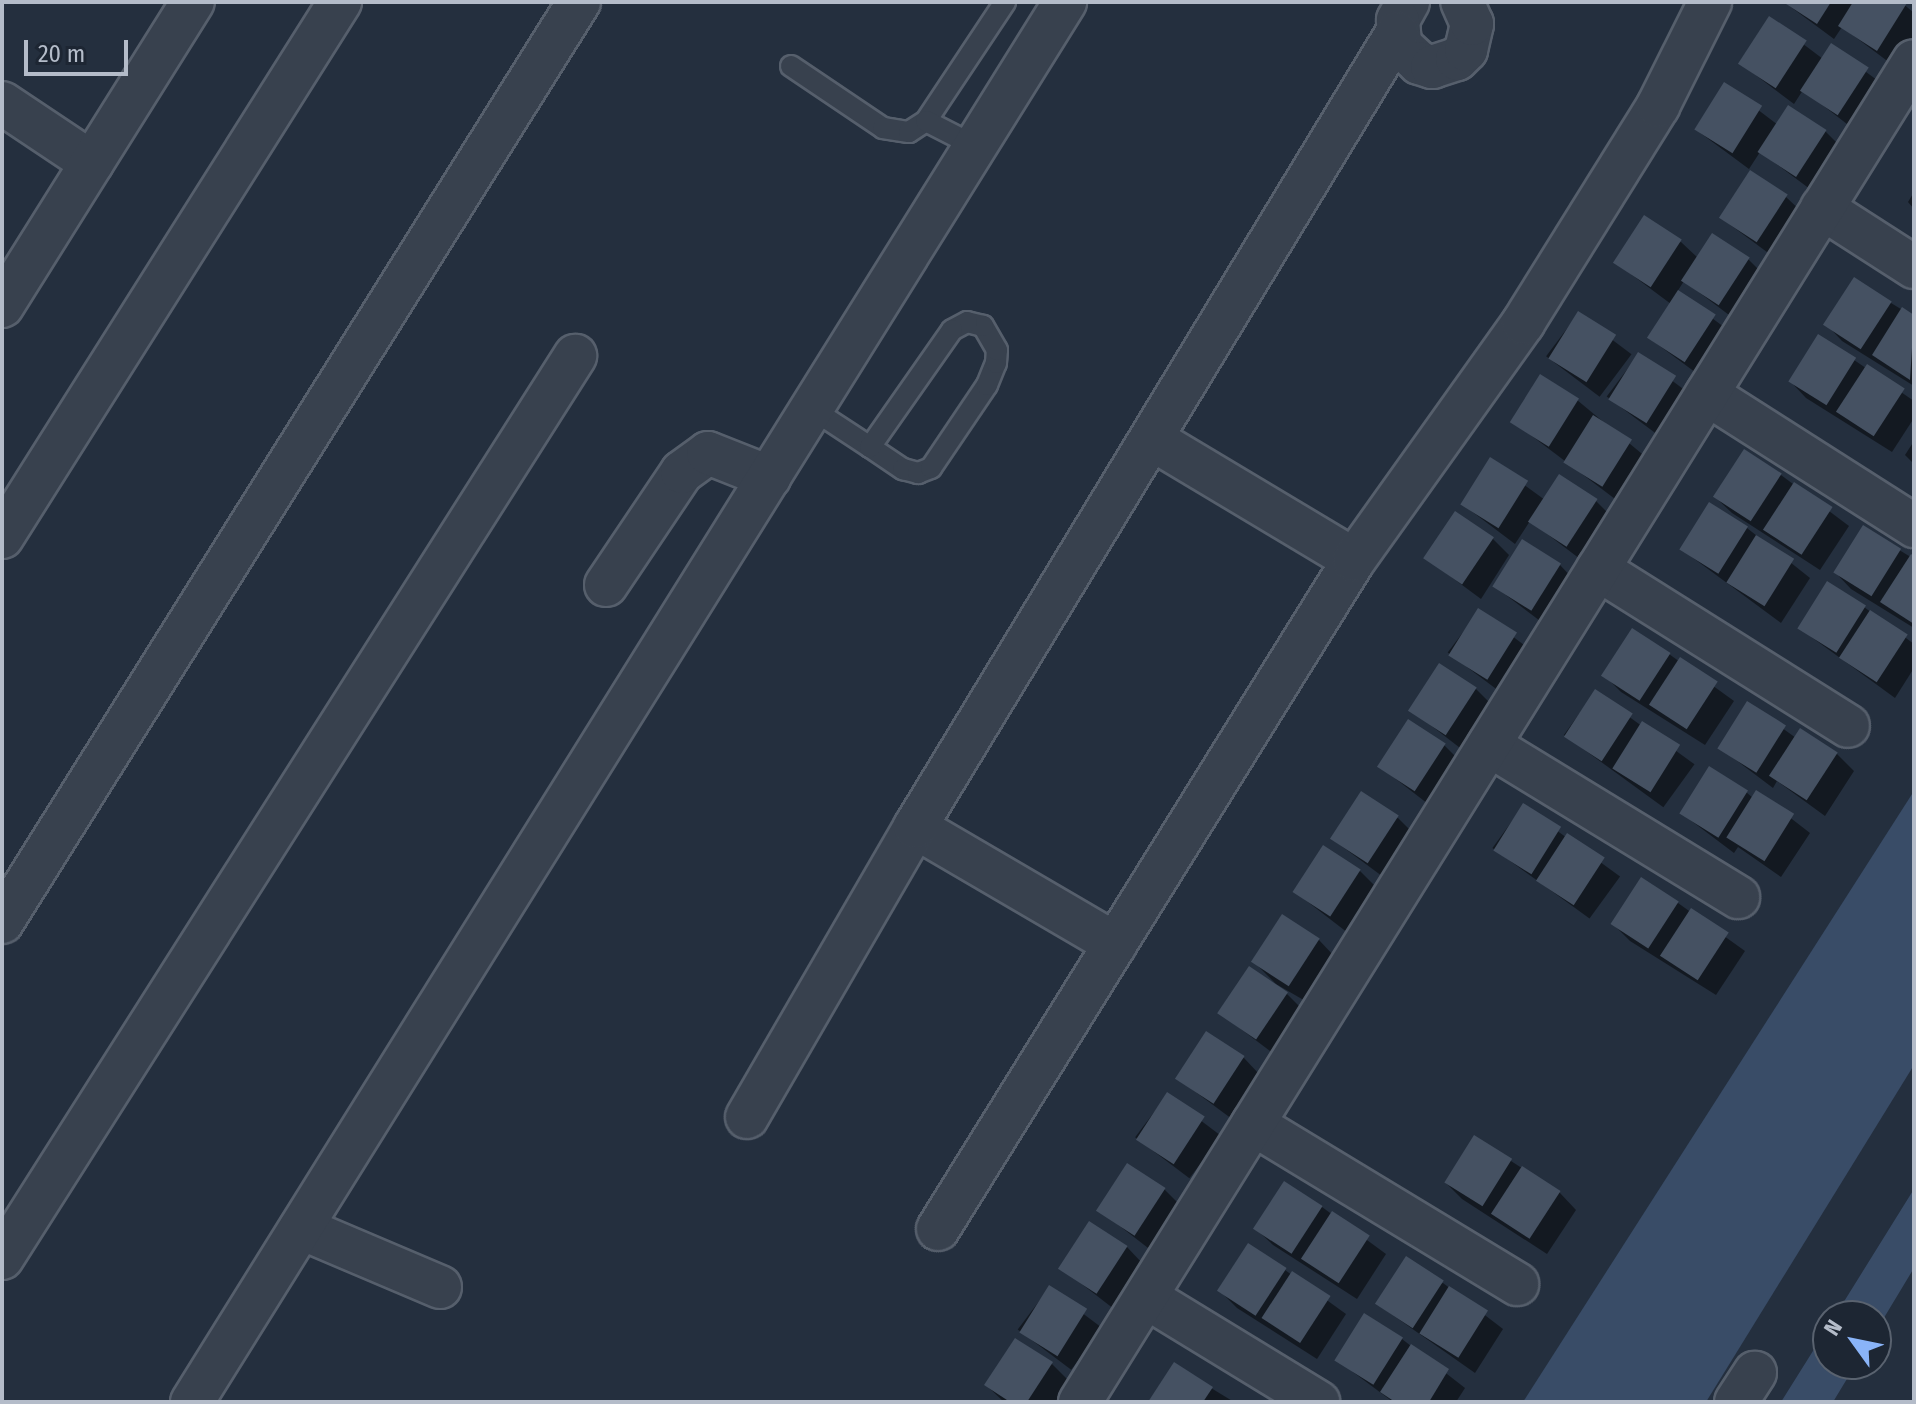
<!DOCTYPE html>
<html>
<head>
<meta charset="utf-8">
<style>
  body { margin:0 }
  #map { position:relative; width:1916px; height:1404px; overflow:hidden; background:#242f3e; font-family:"Fira Sans Condensed",sans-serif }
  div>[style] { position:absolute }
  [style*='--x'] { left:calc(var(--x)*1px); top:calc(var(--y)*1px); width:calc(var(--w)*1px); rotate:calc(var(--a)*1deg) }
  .water>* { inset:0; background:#394c67 }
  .shadow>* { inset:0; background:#0007; transform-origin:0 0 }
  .building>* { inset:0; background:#455162; transform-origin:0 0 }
  .roads { filter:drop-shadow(2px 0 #565f6c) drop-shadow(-2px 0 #565f6c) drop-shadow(0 2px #565f6c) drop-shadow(0 -2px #565f6c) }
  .service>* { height:20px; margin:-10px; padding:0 10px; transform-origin:10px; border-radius:10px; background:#38414e }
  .minor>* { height:42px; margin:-21px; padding:0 21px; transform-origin:21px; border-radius:21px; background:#38414e }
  span { translate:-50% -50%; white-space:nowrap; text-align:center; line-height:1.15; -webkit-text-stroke:7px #1d2633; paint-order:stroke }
  .frame { position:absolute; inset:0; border:4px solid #b4bcc9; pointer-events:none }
  .north { position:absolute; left:1812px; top:1300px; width:80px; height:80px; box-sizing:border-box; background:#1d2633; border:2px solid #59626f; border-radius:50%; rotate:303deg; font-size:22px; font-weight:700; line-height:32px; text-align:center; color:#b4bcc9 }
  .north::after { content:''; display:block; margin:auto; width:28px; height:36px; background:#8ab4f8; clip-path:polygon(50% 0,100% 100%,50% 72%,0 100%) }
  .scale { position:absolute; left:24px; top:40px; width:104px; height:36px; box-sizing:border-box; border:4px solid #b4bcc9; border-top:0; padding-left:10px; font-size:24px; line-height:28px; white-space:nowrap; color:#b4bcc9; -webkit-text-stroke:6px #1d2633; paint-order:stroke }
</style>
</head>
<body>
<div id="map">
  <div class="water">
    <div style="clip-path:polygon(1914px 791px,1914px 1065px,1706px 1402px,1523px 1402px)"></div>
    <div style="clip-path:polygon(1914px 1189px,1914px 1268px,1876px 1331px,1876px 1316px,1835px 1316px)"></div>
    <div style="clip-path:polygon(1828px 1327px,1828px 1364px,1856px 1364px,1833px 1402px,1781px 1402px)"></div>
  </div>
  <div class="shadow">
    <div style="clip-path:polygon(1784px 2px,1901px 2px,1914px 13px,1914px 35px,1894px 66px,1842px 27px,1834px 39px)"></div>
    <div style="clip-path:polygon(1770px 19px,1823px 59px,1831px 46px,1885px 86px,1856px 131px,1803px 90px,1794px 104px,1741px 64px)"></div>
    <div style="clip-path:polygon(1724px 84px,1778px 125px,1825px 131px,1842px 148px,1814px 192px,1760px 152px,1749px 169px,1695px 129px)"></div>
    <div style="clip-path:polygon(1914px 192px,1914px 209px,1908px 202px)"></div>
    <div style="clip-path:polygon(1786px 197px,1803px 213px,1775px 258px,1721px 218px)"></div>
    <div style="clip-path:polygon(1681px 242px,1698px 258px,1748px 259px,1765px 276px,1737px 321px,1684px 281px,1677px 292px,1732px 333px,1703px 378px,1649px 338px,1671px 304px,1616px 263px)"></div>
    <div style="clip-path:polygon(1891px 303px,1914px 317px,1914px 386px,1842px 341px,1826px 324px)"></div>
    <div style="left:1578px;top:314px;width:67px;height:53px;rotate:37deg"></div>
    <div style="clip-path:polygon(1819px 336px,1914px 401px,1914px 418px,1892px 452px,1806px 398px,1790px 381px)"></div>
    <div style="left:1638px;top:355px;width:67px;height:52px;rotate:37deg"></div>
    <div style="clip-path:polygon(1577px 400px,1647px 458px,1619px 502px,1512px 421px)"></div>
    <div style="clip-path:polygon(1914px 441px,1914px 464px,1905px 455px)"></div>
    <div style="clip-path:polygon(1490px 460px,1545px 500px,1596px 501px,1613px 518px,1584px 562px,1530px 521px,1515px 544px,1462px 504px)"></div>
    <div style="clip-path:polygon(1781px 475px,1849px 526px,1820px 570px,1732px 513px,1715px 497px)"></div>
    <div style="clip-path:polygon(1747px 528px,1810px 578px,1781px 623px,1681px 549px)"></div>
    <div style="clip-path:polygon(1863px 528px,1914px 559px,1914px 628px,1851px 589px,1835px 572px)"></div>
    <div style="clip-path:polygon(1492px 538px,1509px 555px,1481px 599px,1427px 559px)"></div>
    <div style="clip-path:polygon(1560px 565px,1576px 582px,1548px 627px,1494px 586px)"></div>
    <div style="clip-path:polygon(1864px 607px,1914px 644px,1914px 668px,1895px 698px,1799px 628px)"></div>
    <div style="left:1479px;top:611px;width:67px;height:52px;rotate:37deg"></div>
    <div style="clip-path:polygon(1669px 654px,1734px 701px,1705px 745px,1621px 692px,1604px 675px)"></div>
    <div style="clip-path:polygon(1476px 689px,1493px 706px,1464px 751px,1411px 710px)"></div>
    <div style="left:1595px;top:692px;width:123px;height:53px;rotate:36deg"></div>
    <div style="clip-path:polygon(1748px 703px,1796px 738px,1837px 754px,1854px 771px,1825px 816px,1777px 781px,1773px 788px,1720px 748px)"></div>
    <div style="clip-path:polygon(1444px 745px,1461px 762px,1432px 807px,1379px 766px)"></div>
    <div style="clip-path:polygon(1746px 792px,1753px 798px,1757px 792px,1810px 833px,1781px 877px,1738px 847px,1734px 853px,1681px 813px)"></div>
    <div style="left:1523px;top:806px;width:120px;height:52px;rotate:36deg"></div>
    <div style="clip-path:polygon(1398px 818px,1414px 834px,1386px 879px,1332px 839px)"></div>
    <div style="clip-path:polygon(1360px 871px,1377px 888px,1348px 933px,1295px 892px)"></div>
    <div style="clip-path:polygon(1678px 903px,1745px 951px,1716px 995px,1630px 941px,1613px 924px)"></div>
    <div style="clip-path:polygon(1319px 940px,1335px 957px,1307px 1002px,1276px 984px,1253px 961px)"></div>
    <div style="clip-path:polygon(1286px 993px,1303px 1010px,1274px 1054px,1221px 1014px)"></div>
    <div style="clip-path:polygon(1244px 1058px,1260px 1075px,1232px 1119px,1178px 1079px)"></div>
    <div style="left:1167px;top:1095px;width:68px;height:53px;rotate:37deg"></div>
    <div style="clip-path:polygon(1474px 1137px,1560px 1193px,1576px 1210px,1547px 1254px,1462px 1199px,1445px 1182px)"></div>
    <div style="clip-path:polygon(1164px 1189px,1181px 1206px,1152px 1251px,1099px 1210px)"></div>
    <div style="clip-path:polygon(1322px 1207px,1386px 1254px,1357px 1299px,1273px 1245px,1256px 1229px)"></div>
    <div style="clip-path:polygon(1127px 1247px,1143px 1264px,1114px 1309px,1061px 1268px)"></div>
    <div style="clip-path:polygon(1285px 1270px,1346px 1314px,1317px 1359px,1237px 1308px,1220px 1291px)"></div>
    <div style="clip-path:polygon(1443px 1283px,1503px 1329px,1475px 1373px,1377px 1304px)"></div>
    <div style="left:1049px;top:1288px;width:67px;height:52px;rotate:37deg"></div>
    <div style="clip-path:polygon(1402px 1339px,1465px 1388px,1456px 1402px,1393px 1402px,1337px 1360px)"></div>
    <div style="clip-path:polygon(1052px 1364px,1069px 1381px,1055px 1402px,1004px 1402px,986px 1385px)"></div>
    <div style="clip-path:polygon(1211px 1388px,1234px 1402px,1151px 1402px)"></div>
  </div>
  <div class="building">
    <div style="clip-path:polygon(1783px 2px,1831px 2px,1817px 24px)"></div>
    <div style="clip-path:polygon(1853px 2px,1907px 3px,1877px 51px,1838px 26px)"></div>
    <div style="left:1769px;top:16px;width:45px;height:57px;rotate:33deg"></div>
    <div style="left:1831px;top:43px;width:45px;height:57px;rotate:33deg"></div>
    <div style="left:1724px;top:82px;width:45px;height:56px;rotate:32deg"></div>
    <div style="left:1788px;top:105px;width:46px;height:56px;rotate:33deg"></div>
    <div style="left:1750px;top:170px;width:45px;height:57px;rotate:33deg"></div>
    <div style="left:1644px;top:215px;width:45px;height:57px;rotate:33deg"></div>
    <div style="left:1712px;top:233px;width:45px;height:57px;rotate:33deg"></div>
    <div style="left:1854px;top:277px;width:45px;height:57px;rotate:33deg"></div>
    <div style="left:1678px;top:290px;width:45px;height:57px;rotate:33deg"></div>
    <div style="clip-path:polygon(1902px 307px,1914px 315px,1910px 380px,1872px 355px)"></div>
    <div style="left:1578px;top:311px;width:45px;height:56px;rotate:32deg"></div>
    <div style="left:1818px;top:334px;width:45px;height:56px;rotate:32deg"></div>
    <div style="left:1638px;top:352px;width:45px;height:56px;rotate:32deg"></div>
    <div style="left:1867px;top:364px;width:45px;height:57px;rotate:33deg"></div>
    <div style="left:1540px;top:374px;width:46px;height:57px;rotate:32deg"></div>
    <div style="left:1593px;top:415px;width:46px;height:56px;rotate:32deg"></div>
    <div style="left:1744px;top:449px;width:45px;height:57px;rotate:33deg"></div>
    <div style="left:1490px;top:457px;width:45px;height:56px;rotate:32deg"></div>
    <div style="left:1559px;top:474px;width:46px;height:57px;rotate:33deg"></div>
    <div style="left:1794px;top:482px;width:46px;height:57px;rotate:33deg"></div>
    <div style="left:1709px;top:502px;width:46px;height:56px;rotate:32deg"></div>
    <div style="left:1455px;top:511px;width:47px;height:57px;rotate:34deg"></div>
    <div style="left:1863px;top:525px;width:45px;height:56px;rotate:32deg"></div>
    <div style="left:1756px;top:535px;width:45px;height:56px;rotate:32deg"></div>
    <div style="left:1522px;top:539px;width:46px;height:56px;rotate:32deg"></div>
    <div style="clip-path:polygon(1911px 554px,1914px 556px,1914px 624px,1880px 602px)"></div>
    <div style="left:1827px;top:581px;width:46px;height:56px;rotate:32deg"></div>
    <div style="left:1478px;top:608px;width:46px;height:56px;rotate:32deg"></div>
    <div style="left:1870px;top:610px;width:45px;height:57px;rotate:33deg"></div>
    <div style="left:1632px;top:628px;width:46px;height:57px;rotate:33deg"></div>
    <div style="left:1680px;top:657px;width:45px;height:57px;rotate:33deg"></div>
    <div style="left:1439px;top:663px;width:45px;height:57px;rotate:33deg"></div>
    <div style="left:1595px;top:689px;width:45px;height:57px;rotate:33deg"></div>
    <div style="left:1747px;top:701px;width:46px;height:56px;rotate:32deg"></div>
    <div style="left:1408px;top:719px;width:45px;height:57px;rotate:33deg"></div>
    <div style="left:1642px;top:721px;width:45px;height:56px;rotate:32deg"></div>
    <div style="left:1800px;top:728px;width:45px;height:57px;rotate:33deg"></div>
    <div style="left:1709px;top:766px;width:46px;height:56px;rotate:32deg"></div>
    <div style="left:1756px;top:790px;width:45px;height:56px;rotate:32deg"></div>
    <div style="left:1361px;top:791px;width:45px;height:57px;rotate:33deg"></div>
    <div style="left:1523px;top:803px;width:45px;height:56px;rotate:32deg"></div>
    <div style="left:1567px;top:833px;width:45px;height:57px;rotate:33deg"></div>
    <div style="left:1323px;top:845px;width:45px;height:56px;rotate:33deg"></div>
    <div style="left:1641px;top:877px;width:45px;height:56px;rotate:33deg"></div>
    <div style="left:1691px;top:908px;width:45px;height:57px;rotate:33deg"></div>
    <div style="left:1282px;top:914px;width:45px;height:57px;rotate:33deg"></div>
    <div style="left:1249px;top:966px;width:47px;height:57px;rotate:34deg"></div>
    <div style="left:1206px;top:1031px;width:46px;height:57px;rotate:33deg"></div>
    <div style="left:1167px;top:1092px;width:45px;height:57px;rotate:33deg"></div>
    <div style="left:1474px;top:1135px;width:45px;height:56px;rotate:32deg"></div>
    <div style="left:1127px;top:1163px;width:46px;height:57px;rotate:33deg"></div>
    <div style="left:1522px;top:1166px;width:46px;height:57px;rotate:33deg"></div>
    <div style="left:1284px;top:1181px;width:46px;height:57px;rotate:33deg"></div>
    <div style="left:1332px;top:1211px;width:45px;height:57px;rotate:33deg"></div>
    <div style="left:1089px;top:1221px;width:46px;height:57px;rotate:33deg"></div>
    <div style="left:1248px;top:1243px;width:46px;height:57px;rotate:33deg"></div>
    <div style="left:1406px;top:1256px;width:45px;height:57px;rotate:33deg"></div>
    <div style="left:1292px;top:1271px;width:46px;height:56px;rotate:33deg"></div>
    <div style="left:1049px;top:1285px;width:45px;height:56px;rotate:32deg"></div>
    <div style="left:1449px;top:1286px;width:46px;height:56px;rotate:32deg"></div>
    <div style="left:1364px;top:1313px;width:46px;height:56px;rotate:32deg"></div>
    <div style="clip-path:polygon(1015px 1338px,1053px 1362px,1027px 1402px,1010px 1402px,984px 1385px)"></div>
    <div style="clip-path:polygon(1411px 1344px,1449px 1369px,1429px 1402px,1395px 1402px,1380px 1392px)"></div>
    <div style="clip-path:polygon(1174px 1362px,1213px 1387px,1203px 1402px,1148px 1402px)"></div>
  </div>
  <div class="roads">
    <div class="service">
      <div style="--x:791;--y:66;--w:111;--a:34"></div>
      <div style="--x:883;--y:128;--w:26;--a:9"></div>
      <div style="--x:909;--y:132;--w:20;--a:-33"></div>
      <div style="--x:926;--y:121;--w:143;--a:-56.4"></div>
      <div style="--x:926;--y:121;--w:55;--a:27"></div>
      <div style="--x:812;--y:409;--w:69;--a:33.2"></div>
      <div style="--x:870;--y:447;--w:40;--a:34"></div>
      <div style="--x:903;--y:469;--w:16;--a:15"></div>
      <div style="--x:918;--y:473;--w:14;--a:-21"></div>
      <div style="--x:931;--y:468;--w:100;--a:-56"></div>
      <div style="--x:987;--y:385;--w:24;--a:-68"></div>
      <div style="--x:996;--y:363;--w:13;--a:-86"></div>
      <div style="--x:997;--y:350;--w:28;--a:-120"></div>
      <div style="--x:983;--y:326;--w:16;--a:-166"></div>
      <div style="--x:967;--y:322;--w:17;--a:152"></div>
      <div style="--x:952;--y:330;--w:143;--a:125"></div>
    </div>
    <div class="minor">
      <div style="--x:1408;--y:2;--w:21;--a:119"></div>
      <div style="--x:1398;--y:20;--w:25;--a:85"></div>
      <div style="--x:1400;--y:45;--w:26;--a:43"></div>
      <div style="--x:1419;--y:63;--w:14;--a:17"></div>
      <div style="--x:1432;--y:67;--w:26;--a:-18"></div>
      <div style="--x:1457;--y:59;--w:13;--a:-45"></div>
      <div style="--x:1466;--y:50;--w:27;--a:-77"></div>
      <div style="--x:1472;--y:24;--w:24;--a:-114"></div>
      <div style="--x:2;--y:103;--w:108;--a:33.7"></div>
      <div style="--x:1822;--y:208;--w:109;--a:32.7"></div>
      <div style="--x:2;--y:306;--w:359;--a:-57.9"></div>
      <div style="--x:1707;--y:394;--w:246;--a:32.5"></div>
      <div style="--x:1152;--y:439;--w:235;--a:30.9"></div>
      <div style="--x:2;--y:537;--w:633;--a:-57.72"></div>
      <div style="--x:1598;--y:569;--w:295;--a:32.1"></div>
      <div style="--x:606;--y:585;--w:136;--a:-56.1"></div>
      <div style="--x:682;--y:472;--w:32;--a:-36"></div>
      <div style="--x:708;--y:453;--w:66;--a:21.5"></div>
      <div style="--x:1489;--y:745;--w:292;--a:31.4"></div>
      <div style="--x:915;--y:827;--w:232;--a:30.3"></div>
      <div style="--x:2;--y:922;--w:1086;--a:-57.91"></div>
      <div style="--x:747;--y:1117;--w:335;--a:-59.9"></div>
      <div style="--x:915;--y:827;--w:929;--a:-58.74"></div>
      <div style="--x:1253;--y:1124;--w:309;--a:31.2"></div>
      <div style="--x:301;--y:1228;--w:151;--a:23"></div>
      <div style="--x:938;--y:1229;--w:788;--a:-58.13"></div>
      <div style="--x:1354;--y:560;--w:291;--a:-54.5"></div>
      <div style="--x:1523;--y:323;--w:256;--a:-58.1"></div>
      <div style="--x:1658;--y:106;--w:116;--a:-63.4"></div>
      <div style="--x:2;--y:1258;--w:1069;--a:-57.57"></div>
      <div style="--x:1146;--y:1297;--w:202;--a:31.4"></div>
      <div style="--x:192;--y:1402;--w:1650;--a:-58.05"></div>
      <div style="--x:1080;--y:1402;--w:1579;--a:-58.12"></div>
      <div style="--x:1736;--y:1402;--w:35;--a:-57"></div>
    </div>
  </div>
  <div class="frame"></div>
  <div class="north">N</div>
  <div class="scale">20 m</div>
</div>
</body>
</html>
